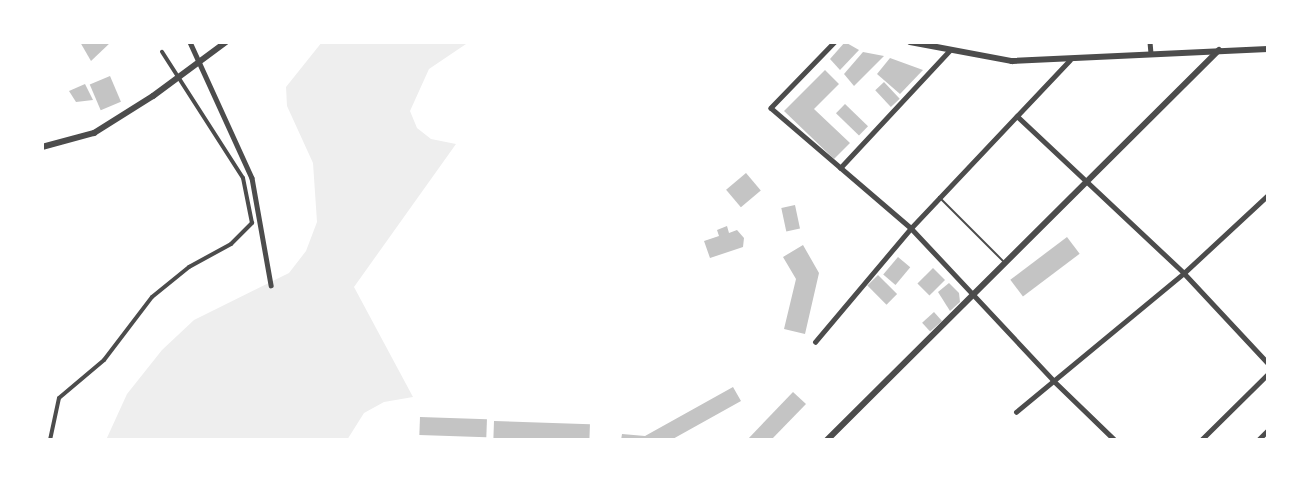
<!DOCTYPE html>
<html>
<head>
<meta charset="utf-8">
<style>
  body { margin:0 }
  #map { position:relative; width:1310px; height:482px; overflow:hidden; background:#fff; font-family:"Roboto Condensed",sans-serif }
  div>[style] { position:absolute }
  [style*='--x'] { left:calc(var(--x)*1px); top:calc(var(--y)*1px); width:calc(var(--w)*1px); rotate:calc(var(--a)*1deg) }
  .green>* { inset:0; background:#eee }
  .building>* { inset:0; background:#c4c4c4; transform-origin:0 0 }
  .service>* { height:2px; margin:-1px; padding:0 1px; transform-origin:1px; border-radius:1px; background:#4c4c4c }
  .pedestrian>* { height:4px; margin:-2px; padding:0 2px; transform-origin:2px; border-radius:2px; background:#4c4c4c }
  .minor>* { height:4.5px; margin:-2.25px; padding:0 2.25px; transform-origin:2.25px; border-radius:2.25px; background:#4c4c4c }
  .tertiary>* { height:6px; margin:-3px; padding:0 3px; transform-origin:3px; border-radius:3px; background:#4c4c4c }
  span { translate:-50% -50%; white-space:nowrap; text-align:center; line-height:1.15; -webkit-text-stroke:4.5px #fff; paint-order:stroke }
  .frame { position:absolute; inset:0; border:44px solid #fff; pointer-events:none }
</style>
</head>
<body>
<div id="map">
  <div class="green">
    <div style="clip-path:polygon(322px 42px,469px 42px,429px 69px,410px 111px,417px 128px,431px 139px,456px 144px,354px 287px,413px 397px,384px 402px,364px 413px,347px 440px,106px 440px,127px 394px,162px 350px,194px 320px,289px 273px,306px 251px,317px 222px,313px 163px,287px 106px,286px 87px)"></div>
  </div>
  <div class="building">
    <div style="clip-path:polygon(80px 42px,111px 42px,91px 61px)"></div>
    <div style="clip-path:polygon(845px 42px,859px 50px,840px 70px,830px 59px)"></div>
    <div style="clip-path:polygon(863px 52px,884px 56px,854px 86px,844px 74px)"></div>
    <div style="clip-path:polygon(890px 58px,923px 70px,900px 94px,877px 74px)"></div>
    <div style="clip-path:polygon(825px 70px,839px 84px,814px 109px,850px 143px,834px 159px,784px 111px)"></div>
    <div style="left:110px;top:76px;width:28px;height:22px;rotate:67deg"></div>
    <div style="left:884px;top:82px;width:23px;height:12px;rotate:47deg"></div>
    <div style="clip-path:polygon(85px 84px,93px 100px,76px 102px,69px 91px)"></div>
    <div style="left:845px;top:104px;width:32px;height:13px;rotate:44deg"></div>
    <div style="left:746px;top:173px;width:23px;height:26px;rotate:50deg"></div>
    <div style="left:795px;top:205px;width:24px;height:14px;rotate:78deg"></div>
    <div style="clip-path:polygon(727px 226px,729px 233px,737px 230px,744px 238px,743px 247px,710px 258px,704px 241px,719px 236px,717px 230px)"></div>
    <div style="left:1067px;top:237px;width:21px;height:71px;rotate:53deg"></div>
    <div style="clip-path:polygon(803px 245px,819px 273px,805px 334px,784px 329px,796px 279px,783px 257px)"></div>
    <div style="left:898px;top:257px;width:16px;height:23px;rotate:40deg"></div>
    <div style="left:933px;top:268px;width:17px;height:22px;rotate:45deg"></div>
    <div style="left:878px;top:275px;width:27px;height:15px;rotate:45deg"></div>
    <div style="clip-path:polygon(949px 283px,959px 293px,960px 302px,950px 311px,938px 292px)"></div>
    <div style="left:934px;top:312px;width:12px;height:16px;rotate:48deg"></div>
    <div style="clip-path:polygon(733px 387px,741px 401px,671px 440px,621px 440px,622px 434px,645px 436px)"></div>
    <div style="clip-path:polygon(793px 392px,806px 404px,771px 440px,747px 440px)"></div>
    <div style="left:420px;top:417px;width:67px;height:18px;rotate:2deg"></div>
    <div style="left:494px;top:421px;width:96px;height:17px;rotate:2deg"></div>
  </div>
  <div class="service">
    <div style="--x:1267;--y:42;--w:7;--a:90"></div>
    <div style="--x:939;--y:197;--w:91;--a:45"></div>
  </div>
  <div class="pedestrian">
    <div style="--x:50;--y:440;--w:43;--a:-77.9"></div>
    <div style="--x:59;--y:398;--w:59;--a:-40.2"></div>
    <div style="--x:104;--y:360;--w:79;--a:-52.7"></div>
    <div style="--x:152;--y:297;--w:48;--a:-39"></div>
    <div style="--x:189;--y:267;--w:48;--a:-28.7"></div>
    <div style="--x:231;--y:244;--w:30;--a:-45"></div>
    <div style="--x:252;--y:223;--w:46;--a:-101.3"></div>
    <div style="--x:243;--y:178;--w:150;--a:-122.7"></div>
  </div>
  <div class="minor">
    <div style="--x:190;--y:42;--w:149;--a:65.5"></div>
    <div style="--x:252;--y:178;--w:109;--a:79.9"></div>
    <div style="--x:835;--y:42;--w:92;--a:134.1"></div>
    <div style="--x:771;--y:108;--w:184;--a:40.6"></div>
    <div style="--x:911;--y:228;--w:208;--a:46.9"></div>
    <div style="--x:1053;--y:380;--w:86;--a:44.1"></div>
    <div style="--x:1150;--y:42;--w:11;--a:85"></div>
    <div style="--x:1017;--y:116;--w:229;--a:43.2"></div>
    <div style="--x:1184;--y:273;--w:123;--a:47"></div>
    <div style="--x:840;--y:168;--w:160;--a:-47"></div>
    <div style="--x:815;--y:342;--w:149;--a:-49.9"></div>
    <div style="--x:911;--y:228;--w:231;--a:-46.6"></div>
    <div style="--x:1016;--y:412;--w:218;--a:-39.6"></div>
    <div style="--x:1184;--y:273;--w:115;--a:-42.9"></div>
    <div style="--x:1201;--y:440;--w:94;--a:-44.6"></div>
    <div style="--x:1258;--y:440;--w:14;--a:-45"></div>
  </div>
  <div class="tertiary">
    <div style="--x:910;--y:42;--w:104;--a:10.6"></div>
    <div style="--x:1012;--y:61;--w:256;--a:-2.7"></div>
    <div style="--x:42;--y:147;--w:54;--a:-15.1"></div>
    <div style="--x:94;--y:133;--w:70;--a:-32.1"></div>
    <div style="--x:153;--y:96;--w:91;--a:-36.5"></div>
    <div style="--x:827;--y:440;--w:553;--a:-44.85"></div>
  </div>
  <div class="frame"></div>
</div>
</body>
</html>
